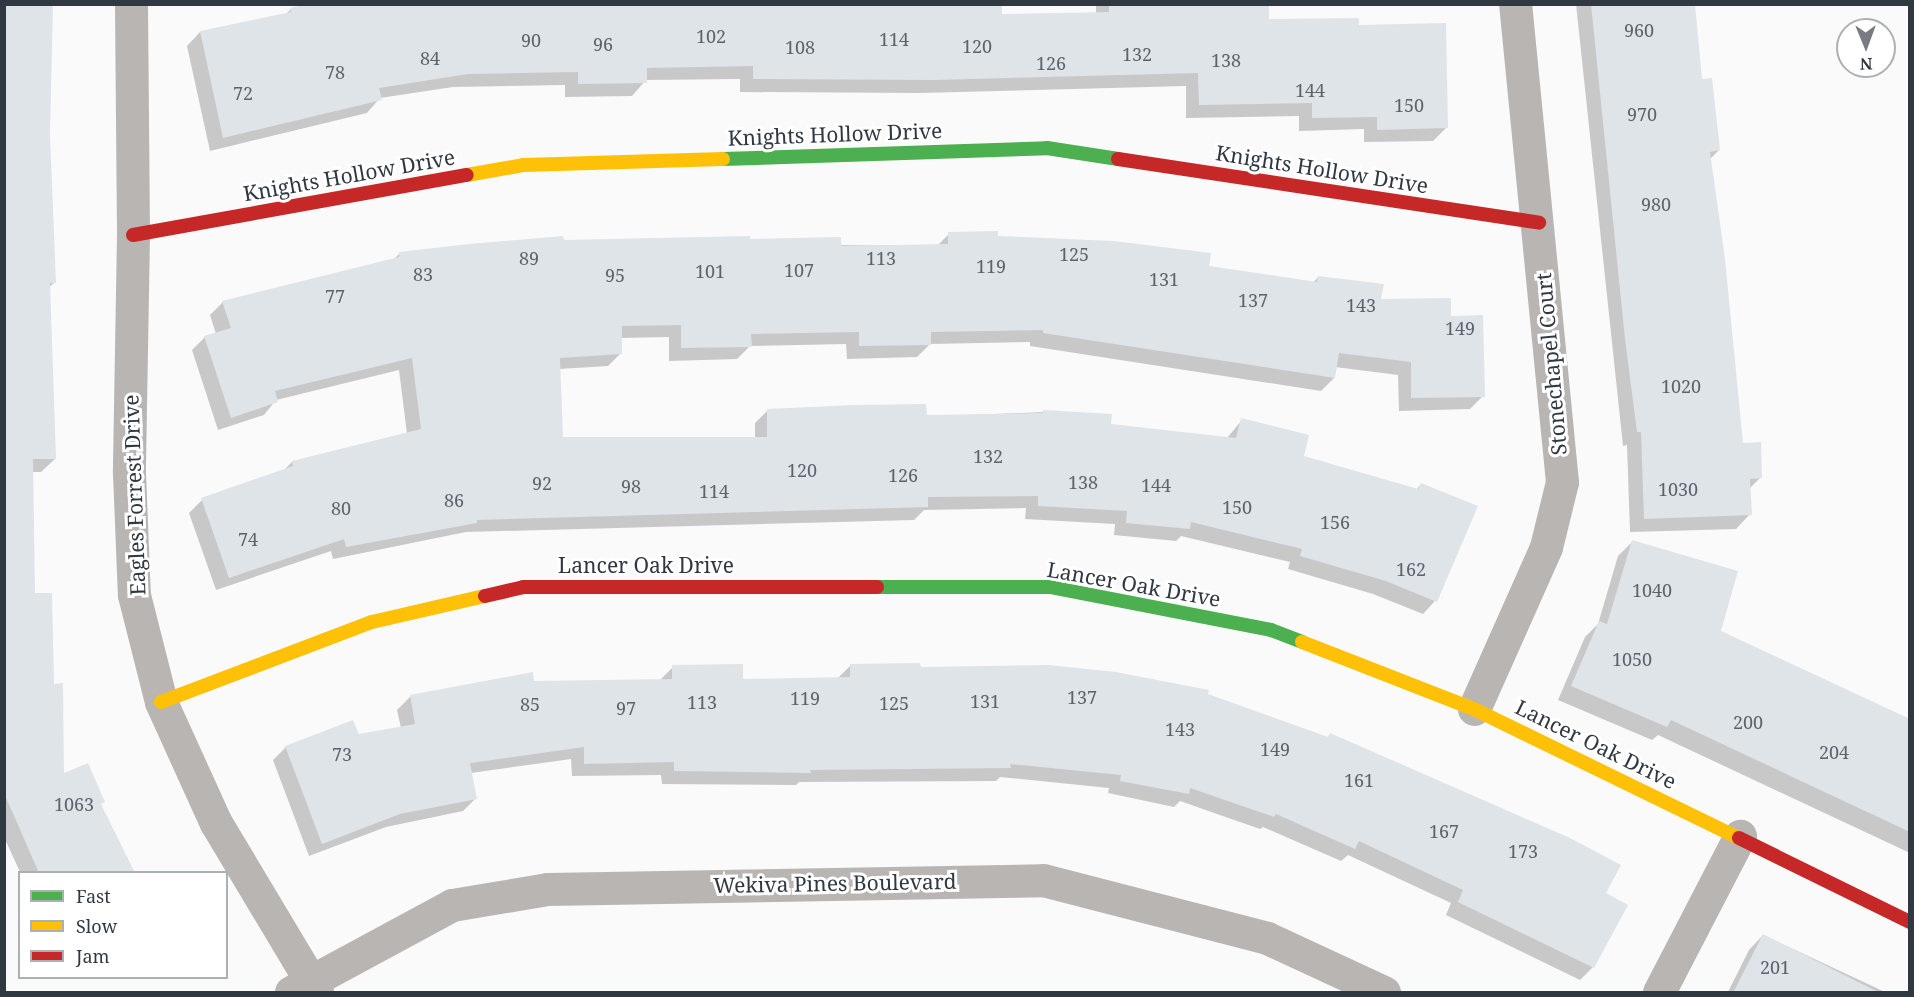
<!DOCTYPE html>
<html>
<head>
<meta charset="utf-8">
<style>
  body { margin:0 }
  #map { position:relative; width:1914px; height:997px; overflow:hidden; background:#fafafa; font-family:"Noto Serif",serif }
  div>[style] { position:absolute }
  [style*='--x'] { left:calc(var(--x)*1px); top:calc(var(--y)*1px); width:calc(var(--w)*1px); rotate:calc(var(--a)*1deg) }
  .shadow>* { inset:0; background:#0003 }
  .building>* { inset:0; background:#dfe4e8 }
  .street>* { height:33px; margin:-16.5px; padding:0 16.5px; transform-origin:16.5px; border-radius:16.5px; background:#b9b5b3 }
  .fast>* { height:14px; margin:-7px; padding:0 7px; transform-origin:7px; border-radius:7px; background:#4caf50 }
  .slow>* { height:14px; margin:-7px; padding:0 7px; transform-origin:7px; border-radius:7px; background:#ffc107 }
  .jam>* { height:14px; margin:-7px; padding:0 7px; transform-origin:7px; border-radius:7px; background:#c62828 }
  span { translate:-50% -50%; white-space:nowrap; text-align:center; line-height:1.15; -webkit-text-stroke:6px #fff; paint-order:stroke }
  .number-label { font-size:18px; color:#5c636b }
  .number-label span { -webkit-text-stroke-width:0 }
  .street-label { font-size:21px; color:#303841 }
  .frame { position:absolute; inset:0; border:6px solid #303841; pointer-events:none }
  .legend { position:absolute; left:18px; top:871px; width:210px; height:108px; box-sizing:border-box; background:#fff; border:2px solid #acafb3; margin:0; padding:8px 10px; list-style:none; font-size:18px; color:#303841 }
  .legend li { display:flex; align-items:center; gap:12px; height:30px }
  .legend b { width:30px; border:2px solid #acafb3 }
  .north { position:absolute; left:1836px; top:18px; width:60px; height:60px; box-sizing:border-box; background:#fff; border:2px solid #acafb3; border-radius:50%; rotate:179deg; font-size:16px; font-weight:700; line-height:24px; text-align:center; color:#303841 }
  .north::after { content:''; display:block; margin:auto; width:21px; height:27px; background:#777c82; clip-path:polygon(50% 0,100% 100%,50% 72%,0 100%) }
</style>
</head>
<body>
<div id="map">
  <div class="shadow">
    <div style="clip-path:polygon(4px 4px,52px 4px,48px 134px,54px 283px,48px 288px,55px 459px,41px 472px,32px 472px,34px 595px,52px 685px,63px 776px,100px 805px,134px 872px,20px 872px,4px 837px)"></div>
    <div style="clip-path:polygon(1096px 4px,1268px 4px,1268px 21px,1358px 26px,1446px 128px,1433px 141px,1364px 142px,1364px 129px,1299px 131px,1299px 116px,1186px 118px,1186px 86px,919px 93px,740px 92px,740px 79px,646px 80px,632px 96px,565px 97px,565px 85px,453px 87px,380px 98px,367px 113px,210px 151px,187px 46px,200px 32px,285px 15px,290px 10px,1000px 15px,1096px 14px)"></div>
    <div style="clip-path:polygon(1576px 4px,1693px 4px,1700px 81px,1719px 150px,1710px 159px,1741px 445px,1761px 477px,1749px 489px,1750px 514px,1736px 529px,1630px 532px,1627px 445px,1623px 446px)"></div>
    <div style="clip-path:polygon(949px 234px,1313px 283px,1318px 277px,1380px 301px,1449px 317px,1483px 396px,1470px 409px,1399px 411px,1398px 375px,1335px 367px,1334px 378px,1321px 391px,1030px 346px,1030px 342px,930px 344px,917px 357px,847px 359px,846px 344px,750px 346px,737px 359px,669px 361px,669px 337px,621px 338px,621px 353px,608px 366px,559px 369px,561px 438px,755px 439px,755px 423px,768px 410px,925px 417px,1044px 412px,1110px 425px,1227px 438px,1242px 420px,1302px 457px,1416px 490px,1421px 484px,1476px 507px,1435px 601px,1423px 614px,1373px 594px,1288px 569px,1290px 562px,1181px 536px,1176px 541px,1114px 535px,1115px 524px,1025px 519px,1026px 508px,924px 510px,914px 520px,466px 532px,333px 559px,331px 551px,216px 590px,189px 513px,202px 500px,283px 471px,292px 462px,407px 434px,399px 370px,276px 400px,264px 415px,218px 430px,192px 350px,205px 337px,216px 334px,210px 315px,223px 302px,393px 260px,399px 254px,562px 242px,937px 246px)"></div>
    <div style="clip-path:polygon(1632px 542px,1719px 632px,1910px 722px,1910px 853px,1658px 735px,1652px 740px,1558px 700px,1585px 637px,1598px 624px,1618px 556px)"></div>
    <div style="clip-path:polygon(850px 666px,1207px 695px,1604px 894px,1593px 967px,1580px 980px,1446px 915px,1451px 903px,1348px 855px,1341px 861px,1263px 827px,1260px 829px,1180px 801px,1174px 807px,1108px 793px,1109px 788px,1000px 777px,996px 781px,799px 782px,796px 785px,662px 784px,661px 775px,572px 776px,571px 759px,471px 773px,476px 798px,463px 811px,386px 827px,309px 856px,273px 760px,286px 747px,401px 728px,397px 710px,410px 697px,533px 683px,659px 681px,673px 667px,742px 681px,837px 679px)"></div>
    <div style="clip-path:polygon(1763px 935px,1885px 992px,1728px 992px,1749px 950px)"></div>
  </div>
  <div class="building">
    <div style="clip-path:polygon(4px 4px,53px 4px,50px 134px,56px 283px,50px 283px,56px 459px,33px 459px,35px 593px,52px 593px,54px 684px,63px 683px,64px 773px,88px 763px,105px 802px,101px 804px,135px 873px,39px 873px,4px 793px)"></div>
    <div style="clip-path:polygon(307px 4px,1002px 4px,1002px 14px,1109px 12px,1109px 4px,1269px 4px,1269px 19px,1359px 18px,1359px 25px,1446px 23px,1448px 128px,1377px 130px,1377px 117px,1312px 118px,1312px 103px,1199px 105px,1198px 73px,934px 80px,753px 79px,753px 66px,647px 68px,647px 83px,578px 84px,578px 72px,468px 74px,379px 88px,382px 100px,223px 138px,200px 31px,291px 12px,290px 8px)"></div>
    <div style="clip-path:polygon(1591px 4px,1695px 4px,1702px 79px,1712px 78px,1720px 150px,1710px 152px,1725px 259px,1743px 443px,1761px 442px,1762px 478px,1750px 479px,1752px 515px,1644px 519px,1641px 432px,1637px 432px,1625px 339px)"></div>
    <div style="clip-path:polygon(998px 231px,998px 236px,1114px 241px,1211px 253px,1209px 266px,1317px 282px,1318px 276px,1384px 284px,1381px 299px,1451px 298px,1451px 316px,1483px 315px,1485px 397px,1411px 398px,1411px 362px,1339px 353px,1335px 378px,1043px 333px,1043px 330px,931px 332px,931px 345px,859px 346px,859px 332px,751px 334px,752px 347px,681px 348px,681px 325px,622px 326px,622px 354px,560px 358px,563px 437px,767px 437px,767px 409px,854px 405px,926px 404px,927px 415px,1043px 413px,1043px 410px,1112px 414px,1111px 424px,1236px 438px,1241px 418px,1309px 435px,1304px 456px,1418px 489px,1421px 483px,1478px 506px,1437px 602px,1386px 581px,1300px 556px,1302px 549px,1191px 522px,1190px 529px,1126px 523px,1127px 511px,1038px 506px,1038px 496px,928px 497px,928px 507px,477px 520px,477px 523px,346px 547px,344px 539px,229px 578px,201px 498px,293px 466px,292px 461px,421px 429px,412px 358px,275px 391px,278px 402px,231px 418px,204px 336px,231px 328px,222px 301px,399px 257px,399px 252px,469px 244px,563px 236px,564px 240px,750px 236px,750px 239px,841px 237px,841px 246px,948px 244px,948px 232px)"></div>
    <div style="clip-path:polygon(1632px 540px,1738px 571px,1721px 631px,1910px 719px,1910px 832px,1671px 720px,1667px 727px,1571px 686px,1599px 621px,1607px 624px)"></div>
    <div style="clip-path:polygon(920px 663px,921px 667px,1048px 665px,1116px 672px,1209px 690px,1208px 694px,1328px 737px,1330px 733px,1570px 838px,1621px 865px,1606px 893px,1628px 905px,1594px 968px,1458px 902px,1463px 890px,1359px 841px,1355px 849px,1276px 814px,1274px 817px,1190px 788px,1189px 794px,1120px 781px,1121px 775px,1010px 764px,1011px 768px,810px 770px,811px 773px,674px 771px,674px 762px,584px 764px,584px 747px,470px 763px,477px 799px,400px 814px,322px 844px,285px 746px,353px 720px,359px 734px,415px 724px,410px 695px,533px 672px,534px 681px,672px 679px,672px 665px,743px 664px,743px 679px,850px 677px,850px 664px)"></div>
    <div style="clip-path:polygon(1763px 934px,1880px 993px,1733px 993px)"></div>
  </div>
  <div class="street">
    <div style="--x:131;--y:4;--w:231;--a:89.5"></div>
    <div style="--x:133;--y:235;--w:238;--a:91"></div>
    <div style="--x:129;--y:473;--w:122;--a:87.7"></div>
    <div style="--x:134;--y:595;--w:110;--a:75.8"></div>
    <div style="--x:161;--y:702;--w:133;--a:65.6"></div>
    <div style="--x:216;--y:823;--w:197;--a:59.1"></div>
    <div style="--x:1474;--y:709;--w:177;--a:-66"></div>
    <div style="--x:1546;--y:547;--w:67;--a:-76.2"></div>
    <div style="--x:1562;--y:482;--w:480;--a:-95.6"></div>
    <div style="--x:291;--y:992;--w:183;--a:-28.4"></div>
    <div style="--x:452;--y:905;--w:97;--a:-9.5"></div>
    <div style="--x:548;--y:889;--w:495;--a:-1"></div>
    <div style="--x:1043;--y:880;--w:231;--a:14.5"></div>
    <div style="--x:1267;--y:938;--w:129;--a:24.8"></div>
    <div style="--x:1659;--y:992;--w:176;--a:-62.6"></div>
  </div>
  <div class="fast">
    <div style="--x:723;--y:159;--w:324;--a:-1.9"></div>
    <div style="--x:1047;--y:148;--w:72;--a:8.8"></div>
    <div style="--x:877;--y:587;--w:173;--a:0"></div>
    <div style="--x:1050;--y:587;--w:225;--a:11"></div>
    <div style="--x:1271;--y:630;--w:33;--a:21"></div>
  </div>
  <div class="slow">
    <div style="--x:467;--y:175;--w:58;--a:-10"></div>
    <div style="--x:524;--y:165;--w:199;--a:-1.7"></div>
    <div style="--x:1302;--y:642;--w:185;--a:21.3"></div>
    <div style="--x:1474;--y:709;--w:295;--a:26"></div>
    <div style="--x:161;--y:702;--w:226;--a:-20.8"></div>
    <div style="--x:372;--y:622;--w:116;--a:-13"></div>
  </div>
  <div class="jam">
    <div style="--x:1118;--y:159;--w:426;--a:8.6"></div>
    <div style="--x:133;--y:235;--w:339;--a:-10.2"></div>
    <div style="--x:485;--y:596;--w:39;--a:-13"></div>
    <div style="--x:523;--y:587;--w:354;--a:0"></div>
    <div style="--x:1739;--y:838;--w:191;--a:26.2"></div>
  </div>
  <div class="number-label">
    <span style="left:1639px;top:30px">960</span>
    <span style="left:711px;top:36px">102</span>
    <span style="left:894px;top:39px">114</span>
    <span style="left:531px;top:40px">90</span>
    <span style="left:603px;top:44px">96</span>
    <span style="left:977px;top:46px">120</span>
    <span style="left:800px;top:47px">108</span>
    <span style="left:1137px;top:54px">132</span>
    <span style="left:430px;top:58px">84</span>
    <span style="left:1226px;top:60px">138</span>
    <span style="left:1051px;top:63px">126</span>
    <span style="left:335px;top:72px">78</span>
    <span style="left:1310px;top:90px">144</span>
    <span style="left:243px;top:93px">72</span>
    <span style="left:1409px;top:105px">150</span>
    <span style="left:1642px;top:114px">970</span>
    <span style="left:1656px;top:204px">980</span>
    <span style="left:1074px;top:254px">125</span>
    <span style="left:529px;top:258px">89</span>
    <span style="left:881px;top:258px">113</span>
    <span style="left:991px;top:266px">119</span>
    <span style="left:799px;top:270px">107</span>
    <span style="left:710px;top:271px">101</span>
    <span style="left:423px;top:274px">83</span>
    <span style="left:615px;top:275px">95</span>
    <span style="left:1164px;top:279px">131</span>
    <span style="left:335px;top:296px">77</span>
    <span style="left:1253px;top:300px">137</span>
    <span style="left:1361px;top:305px">143</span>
    <span style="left:1460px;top:328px">149</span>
    <span style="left:1681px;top:386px">1020</span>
    <span style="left:988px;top:456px">132</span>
    <span style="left:802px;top:470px">120</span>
    <span style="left:903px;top:475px">126</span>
    <span style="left:1083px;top:482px">138</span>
    <span style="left:542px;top:483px">92</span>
    <span style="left:1156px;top:485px">144</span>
    <span style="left:631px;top:486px">98</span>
    <span style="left:1678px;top:489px">1030</span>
    <span style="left:714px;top:491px">114</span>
    <span style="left:454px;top:500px">86</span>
    <span style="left:1237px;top:507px">150</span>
    <span style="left:341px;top:508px">80</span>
    <span style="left:1335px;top:522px">156</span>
    <span style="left:248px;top:539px">74</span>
    <span style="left:1411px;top:569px">162</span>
    <span style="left:1652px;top:590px">1040</span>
    <span style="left:1632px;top:659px">1050</span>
    <span style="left:1082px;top:697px">137</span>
    <span style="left:805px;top:698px">119</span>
    <span style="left:985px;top:701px">131</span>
    <span style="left:702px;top:702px">113</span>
    <span style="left:894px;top:703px">125</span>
    <span style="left:530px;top:704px">85</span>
    <span style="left:626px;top:708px">97</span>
    <span style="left:1748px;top:722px">200</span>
    <span style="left:1180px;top:729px">143</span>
    <span style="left:1275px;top:749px">149</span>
    <span style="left:1834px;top:752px">204</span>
    <span style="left:342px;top:754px">73</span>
    <span style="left:1359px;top:780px">161</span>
    <span style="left:74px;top:804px">1063</span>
    <span style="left:1444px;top:831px">167</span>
    <span style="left:1523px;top:851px">173</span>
    <span style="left:1775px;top:967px">201</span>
  </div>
  <div class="street-label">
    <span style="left:835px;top:134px;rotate:-2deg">Knights Hollow Drive</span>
    <span style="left:1322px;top:169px;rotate:9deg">Knights Hollow Drive</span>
    <span style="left:349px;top:175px;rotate:-10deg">Knights Hollow Drive</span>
    <span style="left:1551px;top:364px;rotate:-95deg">Stonechapel Court</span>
    <span style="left:134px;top:495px;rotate:-92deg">Eagles Forrest Drive</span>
    <span style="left:646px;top:565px">Lancer Oak Drive</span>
    <span style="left:1134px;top:584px;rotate:10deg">Lancer Oak Drive</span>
    <span style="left:1596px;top:744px;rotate:26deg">Lancer Oak Drive</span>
    <span style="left:835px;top:883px;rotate:-1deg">Wekiva Pines Boulevard</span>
  </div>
  <div class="frame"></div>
  <ul class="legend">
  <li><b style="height:8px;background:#4caf50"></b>Fast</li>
  <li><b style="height:8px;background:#ffc107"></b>Slow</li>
  <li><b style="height:8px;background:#c62828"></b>Jam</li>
  </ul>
  <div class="north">N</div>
</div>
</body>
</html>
